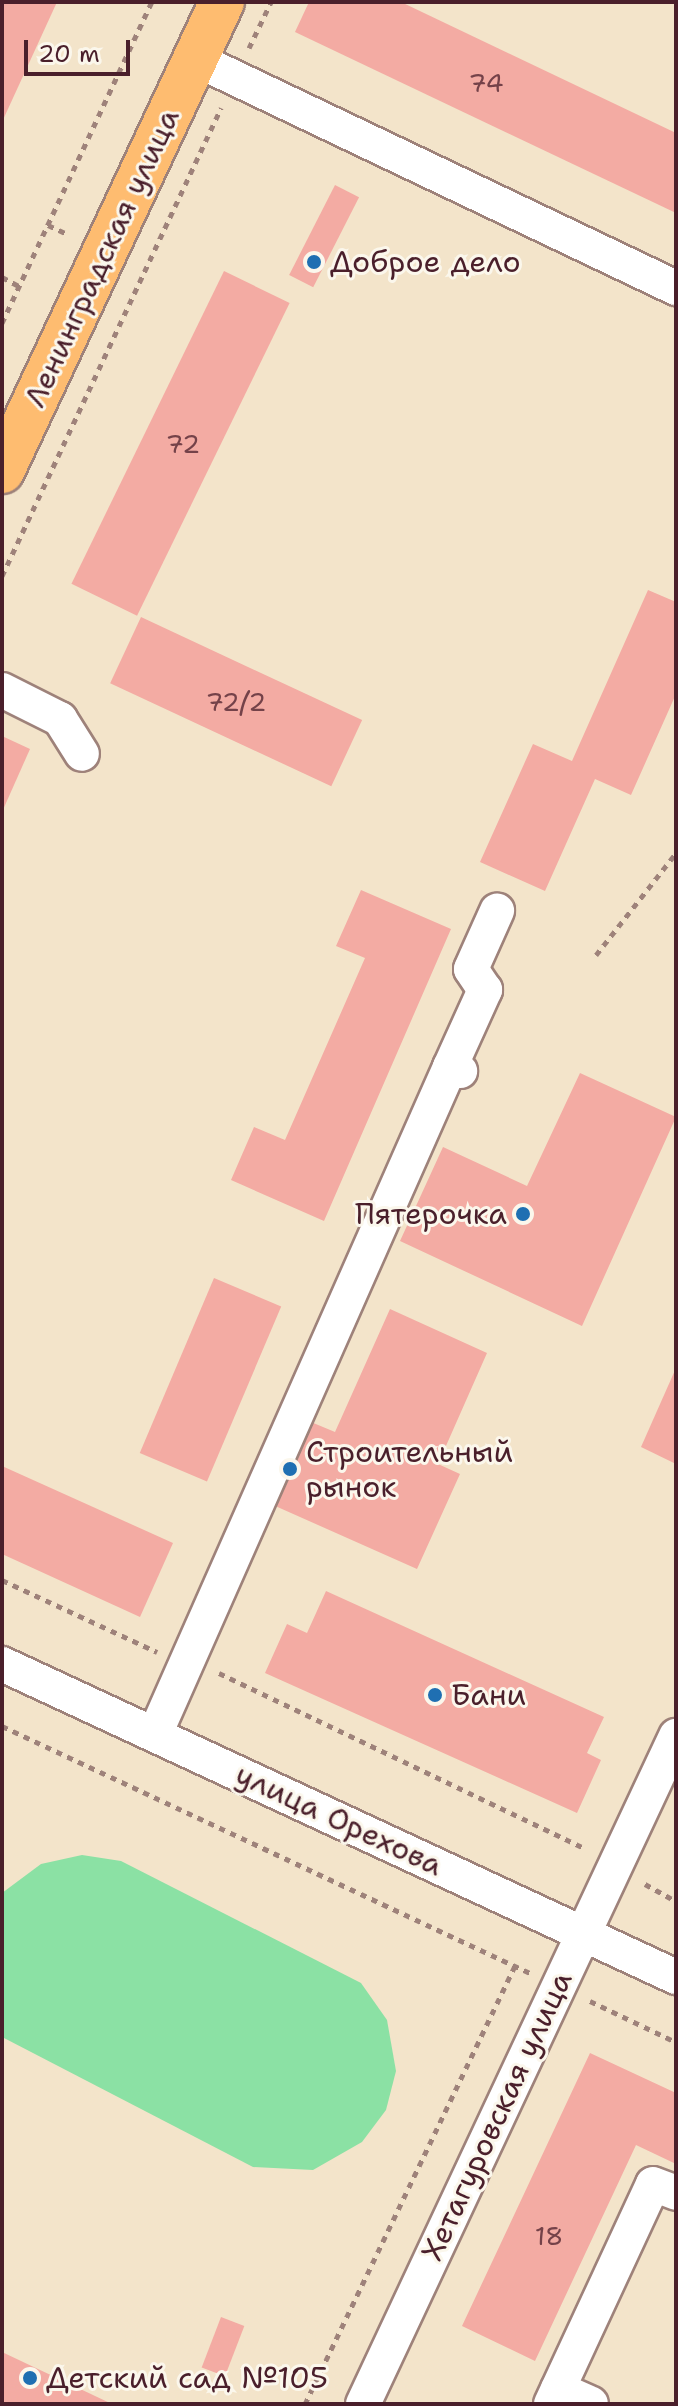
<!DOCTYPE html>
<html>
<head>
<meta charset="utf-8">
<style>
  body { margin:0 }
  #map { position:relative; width:678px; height:2406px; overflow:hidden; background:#f3e4ca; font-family:"Shantell Sans",sans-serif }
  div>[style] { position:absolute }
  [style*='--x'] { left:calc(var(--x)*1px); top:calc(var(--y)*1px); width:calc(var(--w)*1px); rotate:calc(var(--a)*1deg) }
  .green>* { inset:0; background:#8be1a4 }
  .building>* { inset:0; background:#f3aba3; transform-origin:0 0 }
  .path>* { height:5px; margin-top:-2.5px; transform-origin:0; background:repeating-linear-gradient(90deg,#9e827a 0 6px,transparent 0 12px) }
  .roads { filter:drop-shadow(2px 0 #9e827a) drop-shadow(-2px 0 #9e827a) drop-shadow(0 2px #9e827a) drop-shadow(0 -2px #9e827a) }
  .minor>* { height:34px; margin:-17px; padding:0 17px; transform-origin:17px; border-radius:17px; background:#fff }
  .major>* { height:44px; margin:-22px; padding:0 22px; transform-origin:22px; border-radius:22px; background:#febc70 }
  .dots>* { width:22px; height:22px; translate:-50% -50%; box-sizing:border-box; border:4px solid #fbf7ec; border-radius:50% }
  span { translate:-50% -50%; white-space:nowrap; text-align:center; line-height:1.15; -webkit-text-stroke:6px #fbf7ec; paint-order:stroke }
  .number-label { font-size:26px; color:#744249 }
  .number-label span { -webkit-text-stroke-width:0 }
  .street-label { font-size:30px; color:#4a1f2b }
  .poi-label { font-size:30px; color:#4a1f2b }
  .left { translate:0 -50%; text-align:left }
  .right { translate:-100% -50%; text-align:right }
  .frame { position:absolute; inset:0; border:4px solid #4a1f2b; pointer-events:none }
  .scale { position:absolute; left:24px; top:40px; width:106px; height:36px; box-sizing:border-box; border:4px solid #4a1f2b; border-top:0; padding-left:10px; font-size:24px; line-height:28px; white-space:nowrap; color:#4a1f2b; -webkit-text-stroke:6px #fbf7ec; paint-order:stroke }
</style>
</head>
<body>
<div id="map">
  <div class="green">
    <div style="clip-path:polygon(82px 1855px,121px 1861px,361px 1983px,387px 2020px,396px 2071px,386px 2110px,362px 2142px,313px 2170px,253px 2167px,4px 2038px,2px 1893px,41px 1864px)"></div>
  </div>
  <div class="building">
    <div style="clip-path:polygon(2px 2px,57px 2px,2px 122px)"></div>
    <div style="clip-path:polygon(309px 2px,401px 2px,676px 133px,676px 213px,295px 32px)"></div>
    <div style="left:335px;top:185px;width:27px;height:101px;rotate:27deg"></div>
    <div style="left:224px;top:271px;width:73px;height:348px;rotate:26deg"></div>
    <div style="clip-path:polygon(648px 590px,676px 602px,676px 694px,631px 795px,595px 779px,545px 891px,480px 862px,533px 744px,572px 761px)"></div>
    <div style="left:141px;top:617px;width:244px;height:73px;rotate:25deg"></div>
    <div style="clip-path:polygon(2px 736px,30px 749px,2px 812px)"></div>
    <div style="clip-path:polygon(361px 890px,451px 929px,324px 1221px,231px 1180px,254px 1127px,285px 1140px,365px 958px,336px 946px)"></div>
    <div style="clip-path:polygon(580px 1073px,676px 1117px,582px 1326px,400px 1241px,443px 1147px,527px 1186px)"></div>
    <div style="left:214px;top:1278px;width:73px;height:190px;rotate:23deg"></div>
    <div style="clip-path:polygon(390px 1309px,487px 1353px,438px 1464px,460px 1474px,417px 1569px,273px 1505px,311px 1422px,335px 1432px)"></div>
    <div style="clip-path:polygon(676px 1368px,676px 1464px,641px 1447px)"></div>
    <div style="clip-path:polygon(2px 1466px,173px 1543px,140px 1617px,2px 1554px)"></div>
    <div style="clip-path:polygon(326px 1591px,604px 1717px,587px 1753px,601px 1760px,577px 1813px,265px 1673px,287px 1624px,307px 1633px)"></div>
    <div style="clip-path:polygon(590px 2053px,676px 2093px,676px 2164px,636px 2145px,535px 2361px,462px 2326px)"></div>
    <div style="left:221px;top:2317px;width:25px;height:54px;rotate:21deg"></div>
    <div style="clip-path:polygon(2px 2352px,112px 2404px,2px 2404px)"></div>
  </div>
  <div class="path">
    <div style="--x:249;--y:48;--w:51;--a:-64.4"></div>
    <div style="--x:48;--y:225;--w:23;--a:25"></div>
    <div style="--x:2;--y:277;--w:19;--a:28"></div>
    <div style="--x:2;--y:323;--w:354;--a:-65"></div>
    <div style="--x:2;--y:576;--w:517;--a:-64.92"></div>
    <div style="--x:596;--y:955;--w:130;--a:-51.9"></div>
    <div style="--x:2;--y:1580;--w:171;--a:24.9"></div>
    <div style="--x:219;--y:1673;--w:406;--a:25.6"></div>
    <div style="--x:2;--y:1726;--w:583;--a:25.07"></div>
    <div style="--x:645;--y:1884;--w:35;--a:29"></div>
    <div style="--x:590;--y:2001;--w:95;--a:25.5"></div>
    <div style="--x:305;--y:2404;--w:486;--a:-64.4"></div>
  </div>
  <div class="roads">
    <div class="minor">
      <div style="--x:195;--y:59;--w:533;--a:25.46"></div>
      <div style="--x:2;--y:690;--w:65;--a:26.6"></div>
      <div style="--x:60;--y:719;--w:41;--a:57.8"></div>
      <div style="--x:450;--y:1067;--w:85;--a:-65.6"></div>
      <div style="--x:485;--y:990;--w:25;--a:-124"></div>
      <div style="--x:471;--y:969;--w:64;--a:-65.9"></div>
      <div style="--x:2;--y:1664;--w:743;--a:24.91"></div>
      <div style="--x:155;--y:1734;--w:729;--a:-66.14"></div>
      <div style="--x:450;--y:1067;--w:11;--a:22"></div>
      <div style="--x:558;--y:2389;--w:36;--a:24"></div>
      <div style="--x:363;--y:2404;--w:738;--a:-64.89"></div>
      <div style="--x:551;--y:2404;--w:242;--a:-65.1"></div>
      <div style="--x:653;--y:2184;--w:25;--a:21"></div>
    </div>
    <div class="major">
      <div style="--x:2;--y:471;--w:518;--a:-64.87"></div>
    </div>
  </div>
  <div class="dots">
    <div style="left:314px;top:262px;background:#1f6fb2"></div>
    <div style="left:523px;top:1214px;background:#1f6fb2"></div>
    <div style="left:290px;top:1469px;background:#1f6fb2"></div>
    <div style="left:435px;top:1695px;background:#1f6fb2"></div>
    <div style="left:30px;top:2378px;background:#1f6fb2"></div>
  </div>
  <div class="number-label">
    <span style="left:486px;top:83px">74</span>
    <span style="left:183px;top:444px">72</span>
    <span style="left:236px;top:702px">72/2</span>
    <span style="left:549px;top:2236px">18</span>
  </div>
  <div class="street-label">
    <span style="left:102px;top:258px;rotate:-65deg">Ленинградская улица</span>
    <span style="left:339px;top:1820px;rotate:25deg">улица Орехова</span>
    <span style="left:497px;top:2116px;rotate:-65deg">Хетагуровская улица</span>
  </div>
  <div class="poi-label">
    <span class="left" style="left:330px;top:262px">Доброе дело</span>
    <span class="right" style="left:507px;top:1214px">Пятерочка</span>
    <span class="left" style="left:306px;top:1469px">Строительный<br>рынок</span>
    <span class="left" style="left:451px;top:1695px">Бани</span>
    <span class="left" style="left:46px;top:2378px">Детский сад №105</span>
  </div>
  <div class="frame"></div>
  <div class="scale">20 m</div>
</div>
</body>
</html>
